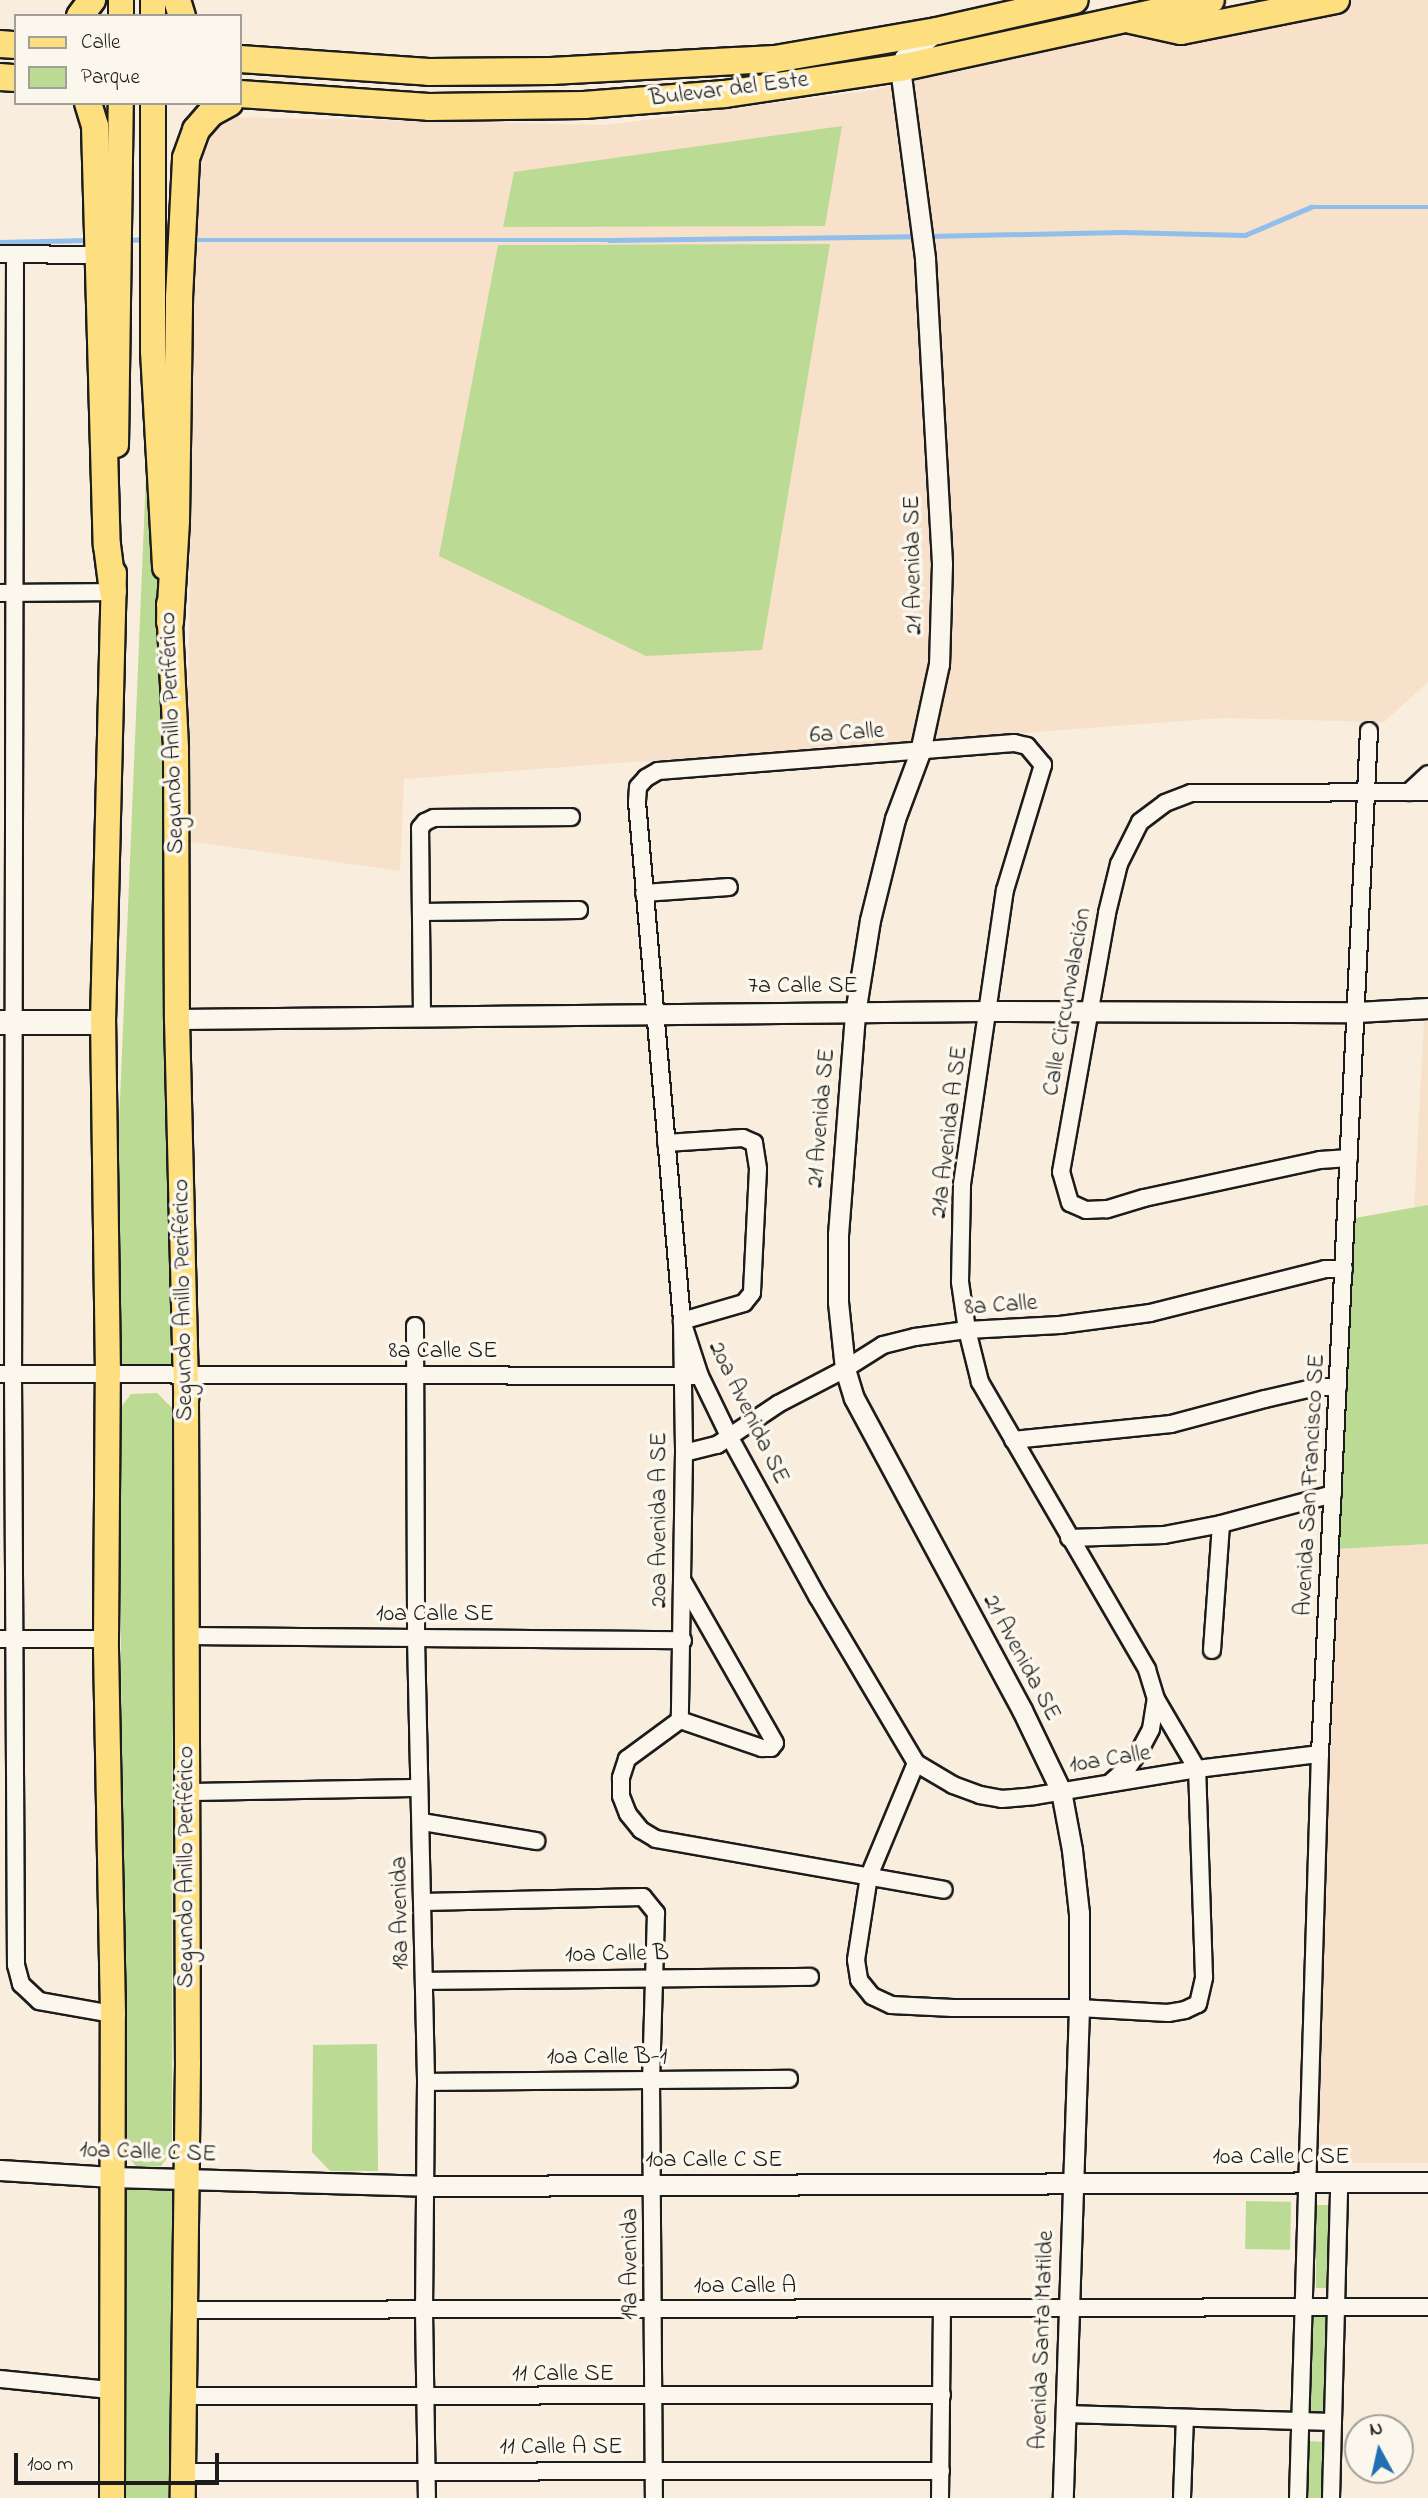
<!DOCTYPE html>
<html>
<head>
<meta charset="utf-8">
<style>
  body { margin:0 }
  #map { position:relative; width:1428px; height:2498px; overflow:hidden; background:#f9eddd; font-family:"Indie Flower",sans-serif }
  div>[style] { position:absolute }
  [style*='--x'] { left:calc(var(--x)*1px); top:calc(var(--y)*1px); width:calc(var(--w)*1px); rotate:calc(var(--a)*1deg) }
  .built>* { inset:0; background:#f7e1cb }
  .green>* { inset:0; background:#bbda93; transform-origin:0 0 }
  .stream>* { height:4.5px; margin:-2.25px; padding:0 2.25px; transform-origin:2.25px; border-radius:2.25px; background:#91beeb }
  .roads { filter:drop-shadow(2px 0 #1c1c1c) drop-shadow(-2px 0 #1c1c1c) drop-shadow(0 2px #1c1c1c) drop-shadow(0 -2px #1c1c1c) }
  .minor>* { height:16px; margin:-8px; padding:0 8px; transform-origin:8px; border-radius:8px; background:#fbf7ec }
  .tertiary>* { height:19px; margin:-9.5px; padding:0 9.5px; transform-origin:9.5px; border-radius:9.5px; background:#fbf7ec }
  .secondary>* { height:23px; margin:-11.5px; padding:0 11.5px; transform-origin:11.5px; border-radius:11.5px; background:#fbf7ec }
  .primary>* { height:24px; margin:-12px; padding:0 12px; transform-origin:12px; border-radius:12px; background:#fedf80 }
  .trunk>* { height:26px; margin:-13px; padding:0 13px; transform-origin:13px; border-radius:13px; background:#fedf80 }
  span { translate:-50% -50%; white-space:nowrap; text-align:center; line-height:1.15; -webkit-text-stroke:7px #fbf7ec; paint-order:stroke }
  .street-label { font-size:24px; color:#1c1c1c }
  .legend { position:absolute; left:14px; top:14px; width:228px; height:91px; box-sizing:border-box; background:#fbf7ec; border:2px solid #a29f99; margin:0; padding:9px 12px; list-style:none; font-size:21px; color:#1c1c1c }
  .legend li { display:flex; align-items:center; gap:14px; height:35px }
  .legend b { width:35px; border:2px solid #a29f99 }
  .north { position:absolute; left:1344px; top:2414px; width:70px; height:70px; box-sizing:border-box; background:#fbf7ec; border:2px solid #a29f99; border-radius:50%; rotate:352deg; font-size:19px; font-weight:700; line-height:28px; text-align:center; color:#1c1c1c }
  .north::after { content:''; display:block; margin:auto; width:24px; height:32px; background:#1f6fb2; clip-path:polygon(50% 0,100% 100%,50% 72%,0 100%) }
  .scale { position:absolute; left:14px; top:2453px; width:205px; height:32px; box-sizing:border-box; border:4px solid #1c1c1c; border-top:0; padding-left:9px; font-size:21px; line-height:24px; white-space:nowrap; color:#1c1c1c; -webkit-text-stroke:5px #fbf7ec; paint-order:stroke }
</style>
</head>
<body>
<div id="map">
  <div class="built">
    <div style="clip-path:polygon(1273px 0,1428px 0,1428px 682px,1384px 722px,1223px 718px,404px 779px,400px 871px,186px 841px,196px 154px,209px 130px,230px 117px,606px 125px,868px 91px)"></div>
    <div style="clip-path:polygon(1424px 1019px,1428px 1019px,1428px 1205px,1414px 1209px)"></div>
    <div style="clip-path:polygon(1428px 1544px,1428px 2163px,1312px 2163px,1336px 1549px)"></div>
  </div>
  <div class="green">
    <div style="clip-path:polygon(842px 126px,825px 226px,503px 227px,514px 172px)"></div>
    <div style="clip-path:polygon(830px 244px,762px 650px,646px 656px,439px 556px,498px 245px)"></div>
    <div style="clip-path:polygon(147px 451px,174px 767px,177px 1368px,109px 1365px)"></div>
    <div style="clip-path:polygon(1428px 1205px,1428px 1544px,1336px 1549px,1355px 1218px)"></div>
    <div style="clip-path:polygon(157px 1393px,173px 1409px,172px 2151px,161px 2166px,138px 2168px,125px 2154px,119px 1410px,131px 1394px)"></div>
    <div style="clip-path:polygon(377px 2044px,378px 2171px,330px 2171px,312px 2152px,313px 2045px)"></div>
    <div style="left:112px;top:2185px;width:68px;height:313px;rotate:1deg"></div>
    <div style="left:1246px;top:2201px;width:45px;height:48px;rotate:1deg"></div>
    <div style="left:1316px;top:2205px;width:18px;height:83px"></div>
    <div style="left:1310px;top:2316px;width:20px;height:96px;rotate:3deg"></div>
    <div style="left:1307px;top:2441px;width:19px;height:57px;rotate:3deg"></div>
  </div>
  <div class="stream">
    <div style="--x:928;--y:236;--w:194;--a:-1.2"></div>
    <div style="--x:1122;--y:232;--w:123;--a:1.4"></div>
    <div style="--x:1245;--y:235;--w:72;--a:-23"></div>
    <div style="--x:1311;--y:207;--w:117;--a:0"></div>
    <div style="--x:127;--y:240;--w:19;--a:-3"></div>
    <div style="--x:190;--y:240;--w:419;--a:0"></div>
    <div style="--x:609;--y:240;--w:307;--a:-0.7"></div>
    <div style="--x:0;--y:242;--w:90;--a:-1.3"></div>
  </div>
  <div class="roads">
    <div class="minor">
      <div style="--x:0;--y:254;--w:100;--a:0.6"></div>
      <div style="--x:15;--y:254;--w:1120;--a:90.1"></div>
      <div style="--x:13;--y:1374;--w:591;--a:89.71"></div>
      <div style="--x:16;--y:1965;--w:20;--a:75"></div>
      <div style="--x:21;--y:1984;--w:25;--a:43"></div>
      <div style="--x:39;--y:2001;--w:75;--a:10"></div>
      <div style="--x:0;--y:593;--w:113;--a:-0.5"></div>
      <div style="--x:1409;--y:792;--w:26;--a:-43"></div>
      <div style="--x:644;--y:893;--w:85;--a:-4"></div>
      <div style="--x:421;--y:912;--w:158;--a:-0.7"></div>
      <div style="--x:422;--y:1015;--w:187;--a:-90.6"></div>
      <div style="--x:420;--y:828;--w:8;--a:-50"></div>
      <div style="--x:425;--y:822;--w:10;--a:-24"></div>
      <div style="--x:434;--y:818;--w:137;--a:-0.4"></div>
      <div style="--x:666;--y:1143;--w:77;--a:-3.7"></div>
      <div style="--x:743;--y:1138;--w:12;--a:24"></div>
      <div style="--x:754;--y:1143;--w:26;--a:81"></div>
      <div style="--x:758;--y:1169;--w:124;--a:92.8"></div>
      <div style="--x:752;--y:1293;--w:13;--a:129"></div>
      <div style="--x:744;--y:1303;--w:65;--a:163.8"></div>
      <div style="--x:682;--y:1321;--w:132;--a:89.1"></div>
      <div style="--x:684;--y:1453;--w:267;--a:90.9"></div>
      <div style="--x:1349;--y:1158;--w:29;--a:176"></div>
      <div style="--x:1320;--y:1160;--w:180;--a:167.8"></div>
      <div style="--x:1144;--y:1198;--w:39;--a:163"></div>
      <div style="--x:1107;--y:1209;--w:21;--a:177"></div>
      <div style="--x:1086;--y:1210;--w:17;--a:-156"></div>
      <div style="--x:1070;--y:1203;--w:32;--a:-106"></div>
      <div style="--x:1061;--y:1172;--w:263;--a:-79.9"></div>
      <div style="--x:1107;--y:913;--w:50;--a:-76.2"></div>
      <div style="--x:1119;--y:864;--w:47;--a:-63.4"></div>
      <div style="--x:1140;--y:822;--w:31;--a:-37"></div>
      <div style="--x:1165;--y:803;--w:28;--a:-21"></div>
      <div style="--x:1191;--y:793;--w:237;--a:-0.2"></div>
      <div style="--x:415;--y:1326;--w:312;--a:89.8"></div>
      <div style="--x:416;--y:1638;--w:444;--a:88.7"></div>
      <div style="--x:426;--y:2082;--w:229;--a:90.5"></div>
      <div style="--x:424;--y:2311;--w:187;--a:89.1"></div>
      <div style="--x:0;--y:1374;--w:694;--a:0.17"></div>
      <div style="--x:1013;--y:1440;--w:159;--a:-5.8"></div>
      <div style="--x:1171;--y:1424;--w:97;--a:-14.9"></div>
      <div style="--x:1265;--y:1399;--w:53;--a:-13"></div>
      <div style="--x:1317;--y:1387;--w:21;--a:0"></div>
      <div style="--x:684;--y:1453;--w:34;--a:-14"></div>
      <div style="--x:717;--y:1445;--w:73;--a:-33.9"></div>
      <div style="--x:778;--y:1404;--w:76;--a:-27.6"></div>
      <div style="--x:845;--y:1369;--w:45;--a:-32.3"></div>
      <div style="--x:883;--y:1345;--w:33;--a:-14"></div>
      <div style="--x:915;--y:1337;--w:52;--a:-7.7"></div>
      <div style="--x:967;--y:1330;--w:93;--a:-3.1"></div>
      <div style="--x:1060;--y:1325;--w:91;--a:-7.6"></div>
      <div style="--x:1150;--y:1313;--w:180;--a:-14.1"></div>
      <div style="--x:1325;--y:1269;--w:19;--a:0"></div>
      <div style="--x:1069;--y:1538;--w:95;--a:-1.8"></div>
      <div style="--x:1164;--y:1535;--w:58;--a:-10.9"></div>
      <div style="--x:1221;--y:1524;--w:116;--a:-15"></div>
      <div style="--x:186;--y:1636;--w:497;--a:0.5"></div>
      <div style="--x:0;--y:1639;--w:106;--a:0"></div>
      <div style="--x:1212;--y:1650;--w:126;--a:-85.9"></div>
      <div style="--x:680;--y:1720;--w:66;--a:143.7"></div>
      <div style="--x:627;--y:1759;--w:20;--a:108"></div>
      <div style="--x:621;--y:1778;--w:18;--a:90"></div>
      <div style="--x:621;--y:1796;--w:19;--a:69"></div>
      <div style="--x:628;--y:1814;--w:21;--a:51"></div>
      <div style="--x:641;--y:1830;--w:17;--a:31"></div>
      <div style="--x:656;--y:1839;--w:292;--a:10"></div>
      <div style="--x:680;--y:1720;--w:87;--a:18.9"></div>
      <div style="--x:762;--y:1748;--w:9;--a:0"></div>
      <div style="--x:771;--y:1748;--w:6;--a:-51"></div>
      <div style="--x:775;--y:1743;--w:185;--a:-119.7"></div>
      <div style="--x:916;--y:1763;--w:122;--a:112.6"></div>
      <div style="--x:869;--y:1876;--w:85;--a:98.8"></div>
      <div style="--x:856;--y:1960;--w:20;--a:81"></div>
      <div style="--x:859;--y:1980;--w:21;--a:51"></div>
      <div style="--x:872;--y:1996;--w:21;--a:25"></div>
      <div style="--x:891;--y:2005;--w:62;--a:2.8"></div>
      <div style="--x:953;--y:2008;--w:126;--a:0"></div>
      <div style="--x:1079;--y:2008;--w:89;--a:3.2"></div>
      <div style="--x:1168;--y:2013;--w:17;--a:-10"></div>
      <div style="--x:1185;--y:2010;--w:14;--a:-25"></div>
      <div style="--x:1198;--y:2004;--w:28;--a:-77"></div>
      <div style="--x:1204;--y:1977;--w:208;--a:-91.9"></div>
      <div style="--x:1197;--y:1769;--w:81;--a:-120.4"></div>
      <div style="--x:1110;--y:1783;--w:25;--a:-42"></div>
      <div style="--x:1129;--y:1766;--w:22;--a:-56"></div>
      <div style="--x:1141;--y:1748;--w:21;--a:-62"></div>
      <div style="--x:1151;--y:1729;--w:30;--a:-81"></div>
      <div style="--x:1156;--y:1699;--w:31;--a:-107"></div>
      <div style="--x:1147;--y:1669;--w:332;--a:-120.2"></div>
      <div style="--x:980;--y:1382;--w:54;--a:-104"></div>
      <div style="--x:967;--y:1330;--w:49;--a:-98.3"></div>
      <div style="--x:960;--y:1282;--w:98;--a:-88.8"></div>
      <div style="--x:962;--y:1184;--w:297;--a:-81.7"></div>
      <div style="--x:1005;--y:890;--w:131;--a:-73.1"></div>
      <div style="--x:1043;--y:765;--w:25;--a:-130"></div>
      <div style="--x:1027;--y:746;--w:13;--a:-167"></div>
      <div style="--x:1014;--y:743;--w:357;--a:175.5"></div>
      <div style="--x:658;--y:771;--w:14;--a:150"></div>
      <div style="--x:646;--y:778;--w:12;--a:132"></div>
      <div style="--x:638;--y:787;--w:15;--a:94"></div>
      <div style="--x:637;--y:802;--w:521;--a:85.04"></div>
      <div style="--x:682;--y:1321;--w:58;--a:71.9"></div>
      <div style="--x:700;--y:1376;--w:67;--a:64.2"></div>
      <div style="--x:729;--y:1436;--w:183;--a:61.2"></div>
      <div style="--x:817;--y:1596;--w:194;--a:59.3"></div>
      <div style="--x:916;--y:1763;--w:43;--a:30.7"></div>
      <div style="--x:953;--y:1785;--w:29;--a:20"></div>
      <div style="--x:980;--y:1795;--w:22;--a:10"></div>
      <div style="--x:1002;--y:1799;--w:32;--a:-5"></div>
      <div style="--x:1034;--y:1796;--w:165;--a:-9.4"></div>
      <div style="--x:1197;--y:1769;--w:124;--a:-7"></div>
      <div style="--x:187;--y:1792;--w:232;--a:-1"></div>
      <div style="--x:422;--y:1822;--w:116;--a:9.5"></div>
      <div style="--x:423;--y:1902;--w:220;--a:-1.3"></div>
      <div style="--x:643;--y:1897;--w:21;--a:51"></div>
      <div style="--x:656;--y:1913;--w:167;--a:91.7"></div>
      <div style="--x:651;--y:2080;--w:418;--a:89.6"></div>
      <div style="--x:424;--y:1981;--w:386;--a:-0.6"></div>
      <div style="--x:426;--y:2082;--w:363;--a:-0.5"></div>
      <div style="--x:185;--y:2310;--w:1243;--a:-0.14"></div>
      <div style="--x:0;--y:2379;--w:112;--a:5.7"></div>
      <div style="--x:184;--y:2396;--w:758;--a:-0.08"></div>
      <div style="--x:1065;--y:2414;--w:268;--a:1.7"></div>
      <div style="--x:183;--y:2472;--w:758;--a:-0.08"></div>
      <div style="--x:940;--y:2498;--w:188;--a:-89.4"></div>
      <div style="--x:1182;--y:2498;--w:80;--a:-87.9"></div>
      <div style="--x:1298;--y:2498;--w:744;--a:-88.31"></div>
      <div style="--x:1320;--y:1754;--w:1024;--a:-87.26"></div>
      <div style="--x:1331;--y:2498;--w:316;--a:-88.5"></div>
    </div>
    <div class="tertiary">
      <div style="--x:936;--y:32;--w:41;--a:140.9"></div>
      <div style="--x:904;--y:58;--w:11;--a:112"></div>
      <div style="--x:900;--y:68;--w:193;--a:82.5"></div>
      <div style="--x:925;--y:259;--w:305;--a:86.8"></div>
      <div style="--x:942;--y:564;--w:100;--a:91.7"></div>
      <div style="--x:939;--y:664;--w:90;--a:102.2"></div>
      <div style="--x:920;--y:752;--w:72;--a:110.5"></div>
      <div style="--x:895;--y:819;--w:104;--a:103.9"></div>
      <div style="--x:870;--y:920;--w:95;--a:99.1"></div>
      <div style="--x:855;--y:1014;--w:221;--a:94.4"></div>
      <div style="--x:838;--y:1234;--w:68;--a:90"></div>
      <div style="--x:838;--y:1302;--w:67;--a:84"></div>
      <div style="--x:845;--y:1369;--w:30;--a:73"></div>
      <div style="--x:854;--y:1398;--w:354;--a:61.7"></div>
      <div style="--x:1022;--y:1710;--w:90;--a:64.3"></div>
      <div style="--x:1061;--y:1791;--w:60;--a:79.4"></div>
      <div style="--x:1072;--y:1850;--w:63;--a:83.7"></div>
      <div style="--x:1079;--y:1913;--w:95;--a:90"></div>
      <div style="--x:1079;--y:2008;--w:490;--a:91.9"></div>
      <div style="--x:177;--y:1019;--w:810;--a:-0.57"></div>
      <div style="--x:987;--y:1011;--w:370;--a:0.2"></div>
      <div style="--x:1357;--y:1012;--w:71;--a:-3.2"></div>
      <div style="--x:0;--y:2170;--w:112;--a:3.6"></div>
      <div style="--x:112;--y:2177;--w:313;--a:1.6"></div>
      <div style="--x:425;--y:2186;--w:1003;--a:-0.23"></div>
    </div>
    <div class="secondary">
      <div style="--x:0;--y:1022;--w:103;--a:0"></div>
    </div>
    <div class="primary">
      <div style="--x:121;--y:0;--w:16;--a:90"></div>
      <div style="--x:153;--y:0;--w:16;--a:90"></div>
      <div style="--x:153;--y:103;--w:248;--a:90"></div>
      <div style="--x:153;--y:351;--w:217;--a:86.8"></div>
      <div style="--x:116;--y:445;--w:342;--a:-89.2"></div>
      <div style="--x:169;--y:604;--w:145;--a:87.2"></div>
      <div style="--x:176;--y:749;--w:270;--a:89.8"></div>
      <div style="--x:177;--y:1019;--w:380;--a:88.6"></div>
      <div style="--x:186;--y:1399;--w:664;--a:89.83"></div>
      <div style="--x:188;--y:2063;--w:435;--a:90.7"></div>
      <div style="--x:112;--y:2498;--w:484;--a:-89.9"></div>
      <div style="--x:113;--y:2014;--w:375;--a:-91.1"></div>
      <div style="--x:106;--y:1639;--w:265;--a:-89.6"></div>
      <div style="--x:108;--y:1374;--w:352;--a:-90.8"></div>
      <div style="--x:103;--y:1022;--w:449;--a:-88.6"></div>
    </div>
    <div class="trunk">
      <div style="--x:177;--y:0;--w:17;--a:73"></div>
      <div style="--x:80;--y:16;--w:20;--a:-53"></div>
      <div style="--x:1131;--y:20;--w:51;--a:12.4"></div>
      <div style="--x:1181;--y:31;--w:158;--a:-11.3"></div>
      <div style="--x:0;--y:44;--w:16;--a:4"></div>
      <div style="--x:240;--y:59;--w:189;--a:3.9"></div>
      <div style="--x:429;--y:72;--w:122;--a:-0.5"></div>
      <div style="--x:551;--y:71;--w:224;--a:-3.1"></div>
      <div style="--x:775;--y:59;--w:164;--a:-9.8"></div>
      <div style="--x:937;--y:31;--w:141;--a:-12.7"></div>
      <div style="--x:0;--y:77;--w:16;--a:4"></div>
      <div style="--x:240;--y:94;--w:189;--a:3.9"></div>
      <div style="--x:429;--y:107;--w:155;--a:-0.7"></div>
      <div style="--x:584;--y:105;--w:141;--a:-4.5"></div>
      <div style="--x:725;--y:94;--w:177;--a:-8.5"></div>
      <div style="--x:900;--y:68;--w:318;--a:-12.3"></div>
      <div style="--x:88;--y:103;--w:24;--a:73"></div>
      <div style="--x:95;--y:126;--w:419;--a:88.4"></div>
      <div style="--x:107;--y:545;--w:47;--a:82.7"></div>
      <div style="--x:170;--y:622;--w:102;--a:-86.6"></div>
      <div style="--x:176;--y:520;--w:222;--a:-89.2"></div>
      <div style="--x:179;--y:298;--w:140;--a:-87.1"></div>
      <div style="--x:186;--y:158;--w:30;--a:-70"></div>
      <div style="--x:196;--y:130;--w:23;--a:-49"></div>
      <div style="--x:211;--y:113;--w:21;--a:-29"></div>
    </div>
  </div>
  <div class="street-label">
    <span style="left:729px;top:90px;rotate:-7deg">Bulevar del Este</span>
    <span style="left:914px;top:565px;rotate:-91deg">21 Avenida SE</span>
    <span style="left:173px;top:733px;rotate:-92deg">Segundo Anillo Periférico</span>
    <span style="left:847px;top:734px;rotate:-4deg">6a Calle</span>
    <span style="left:803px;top:987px">7a Calle SE</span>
    <span style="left:1068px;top:1002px;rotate:-80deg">Calle Circunvalación</span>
    <span style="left:822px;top:1118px;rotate:-85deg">21 Avenida SE</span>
    <span style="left:950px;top:1132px;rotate:-83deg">21a Avenida A SE</span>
    <span style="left:184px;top:1300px;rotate:-91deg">Segundo Anillo Periférico</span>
    <span style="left:1001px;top:1306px;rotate:-4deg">8a Calle</span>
    <span style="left:443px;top:1352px">8a Calle SE</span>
    <span style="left:748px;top:1413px;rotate:64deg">20a Avenida SE</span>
    <span style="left:1311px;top:1485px;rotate:-87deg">Avenida San Francisco SE</span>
    <span style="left:660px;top:1520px;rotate:-90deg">20a Avenida A SE</span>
    <span style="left:435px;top:1615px">10a Calle SE</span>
    <span style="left:1021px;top:1658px;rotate:62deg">21 Avenida SE</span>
    <span style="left:1110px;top:1760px;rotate:-9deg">10a Calle</span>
    <span style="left:187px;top:1867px;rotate:-90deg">Segundo Anillo Periférico</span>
    <span style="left:401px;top:1913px;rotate:-91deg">18a Avenida</span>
    <span style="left:617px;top:1955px;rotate:-1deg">10a Calle B</span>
    <span style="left:607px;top:2058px">10a Calle B-1</span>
    <span style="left:148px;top:2153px;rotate:2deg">10a Calle C SE</span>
    <span style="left:1281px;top:2158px">10a Calle C SE</span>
    <span style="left:714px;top:2161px">10a Calle C SE</span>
    <span style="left:631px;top:2264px;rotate:-90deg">19a Avenida</span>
    <span style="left:745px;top:2287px">10a Calle A</span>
    <span style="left:1043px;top:2340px;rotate:-88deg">Avenida Santa Matilde</span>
    <span style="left:563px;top:2375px">11 Calle SE</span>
    <span style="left:561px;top:2448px">11 Calle A SE</span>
  </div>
  <ul class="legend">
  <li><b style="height:9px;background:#fedf80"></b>Calle</li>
  <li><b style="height:19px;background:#bbda93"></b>Parque</li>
  </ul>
  <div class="north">N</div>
  <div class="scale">100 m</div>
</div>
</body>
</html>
